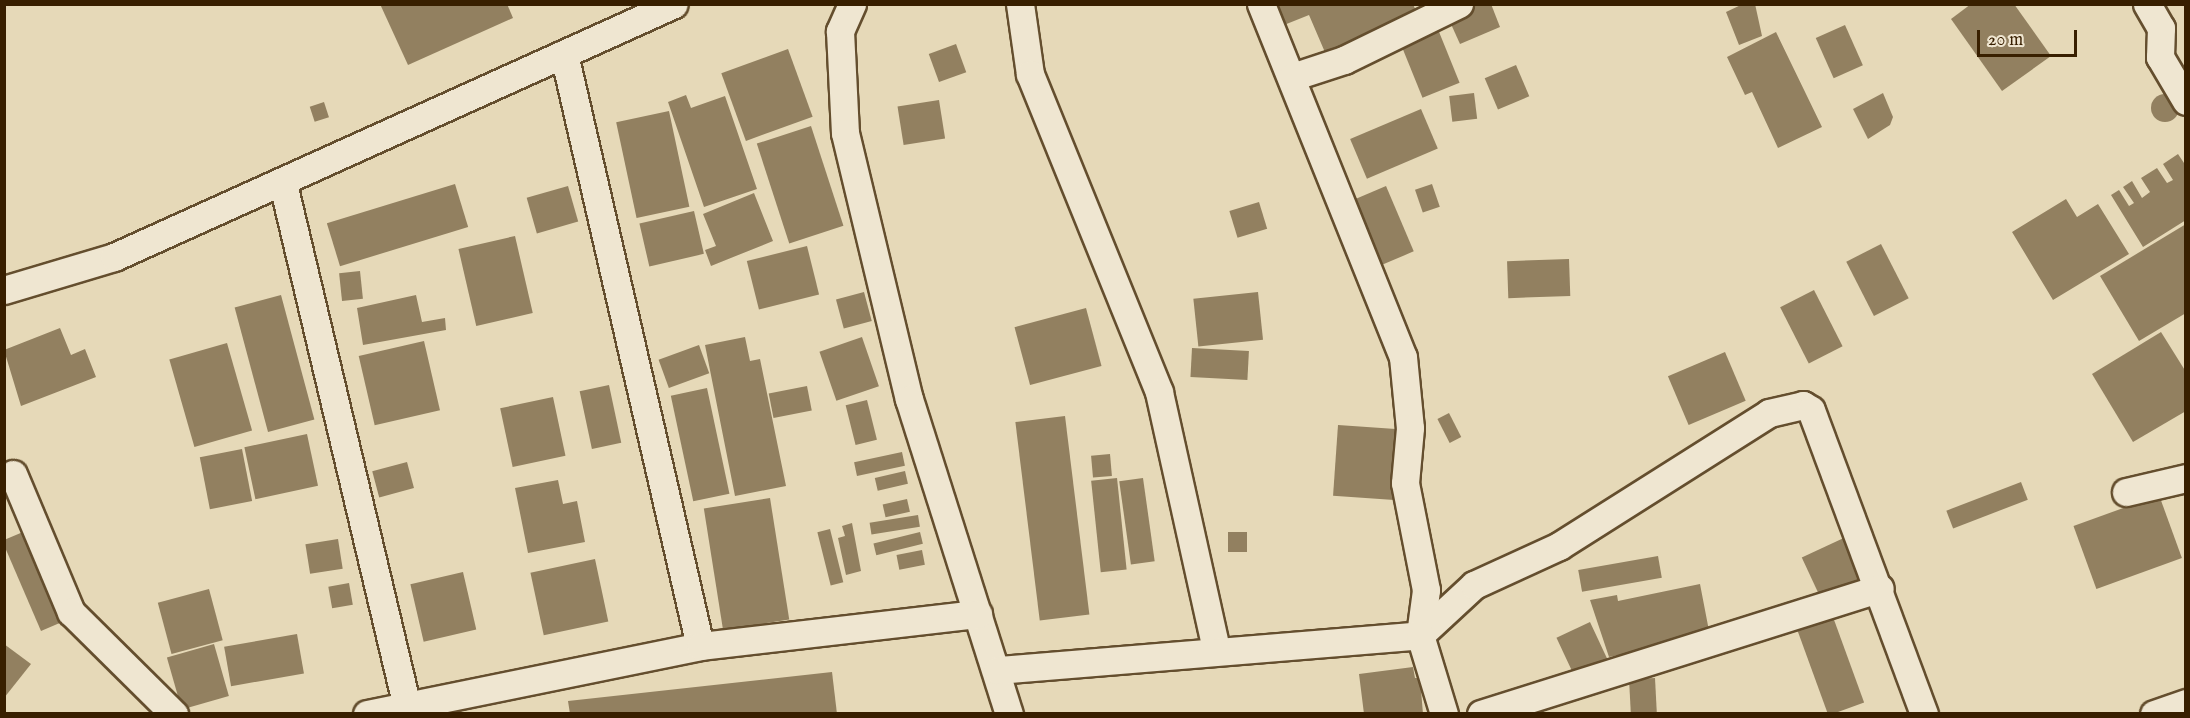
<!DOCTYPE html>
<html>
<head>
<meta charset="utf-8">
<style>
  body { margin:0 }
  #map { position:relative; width:2190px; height:718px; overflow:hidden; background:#e6d9b8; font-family:"IM FELL English",serif }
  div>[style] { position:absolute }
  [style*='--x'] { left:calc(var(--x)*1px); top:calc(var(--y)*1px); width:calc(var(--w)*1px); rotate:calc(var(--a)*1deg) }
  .building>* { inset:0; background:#928060; transform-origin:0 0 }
  .round { border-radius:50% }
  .roads { filter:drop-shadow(2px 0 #644e2e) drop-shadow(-2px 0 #644e2e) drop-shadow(0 2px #644e2e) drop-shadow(0 -2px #644e2e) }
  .street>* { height:27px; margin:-13.5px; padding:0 13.5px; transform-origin:13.5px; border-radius:13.5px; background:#efe6d1 }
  span { translate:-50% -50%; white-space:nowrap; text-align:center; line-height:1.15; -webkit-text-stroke:4.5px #efe6d1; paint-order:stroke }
  .frame { position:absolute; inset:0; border:6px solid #381f00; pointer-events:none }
  .scale { position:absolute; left:1977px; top:30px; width:100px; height:27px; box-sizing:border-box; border:3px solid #381f00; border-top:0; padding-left:8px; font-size:18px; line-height:21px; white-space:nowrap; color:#381f00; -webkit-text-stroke:4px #efe6d1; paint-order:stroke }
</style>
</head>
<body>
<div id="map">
  <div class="building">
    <div style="clip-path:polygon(380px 4px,507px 4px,513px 18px,408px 65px)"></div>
    <div style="clip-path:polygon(1276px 4px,1413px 4px,1419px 18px,1327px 57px,1309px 15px,1284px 25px)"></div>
    <div style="clip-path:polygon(1466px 4px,1491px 4px,1500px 27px,1460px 44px,1446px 13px)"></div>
    <div style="clip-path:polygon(1743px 4px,1755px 4px,1762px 36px,1739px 45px,1726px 12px)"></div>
    <div style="clip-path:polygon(1971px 4px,2014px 4px,2051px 56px,2002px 91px,1951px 19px)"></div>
    <div style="left:1433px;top:17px;width:71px;height:40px;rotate:68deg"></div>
    <div style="left:1845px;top:25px;width:44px;height:32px;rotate:66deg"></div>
    <div style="clip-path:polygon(1776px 32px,1822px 127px,1778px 148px,1752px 92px,1745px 95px,1727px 57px)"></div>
    <div style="left:956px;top:44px;width:30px;height:29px;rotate:70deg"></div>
    <div style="left:788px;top:49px;width:72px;height:71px;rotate:70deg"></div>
    <div style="left:1516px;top:65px;width:34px;height:34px;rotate:67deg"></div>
    <div style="left:1474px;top:93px;width:26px;height:25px;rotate:83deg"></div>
    <div style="clip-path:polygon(1883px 93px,1893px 117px,1890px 125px,1868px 139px,1853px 109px)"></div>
    <div class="round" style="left:2151px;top:94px;width:28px;height:28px"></div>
    <div style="clip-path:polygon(686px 95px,691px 108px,725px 96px,757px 189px,704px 207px,668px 102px)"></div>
    <div style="left:939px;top:100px;width:39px;height:42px;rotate:81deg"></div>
    <div style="left:324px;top:102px;width:16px;height:15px;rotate:72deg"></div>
    <div style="left:1421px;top:109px;width:43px;height:77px;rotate:67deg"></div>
    <div style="left:669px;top:111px;width:98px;height:54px;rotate:78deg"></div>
    <div style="left:811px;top:126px;width:105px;height:57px;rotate:72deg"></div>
    <div style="clip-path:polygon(2178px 154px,2186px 166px,2186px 220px,2143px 247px,2111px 195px,2119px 190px,2129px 206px,2134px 203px,2123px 187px,2132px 181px,2142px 198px,2150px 192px,2141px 178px,2157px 168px,2167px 183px,2173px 180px,2163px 164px)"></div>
    <div style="left:455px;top:184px;width:45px;height:134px;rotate:73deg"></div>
    <div style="left:1432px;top:184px;width:24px;height:18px;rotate:71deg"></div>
    <div style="left:568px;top:186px;width:37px;height:43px;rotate:74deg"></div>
    <div style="left:1386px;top:186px;width:71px;height:44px;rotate:67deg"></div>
    <div style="clip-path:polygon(754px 193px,773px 241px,711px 266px,705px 250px,716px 246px,703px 214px)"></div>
    <div style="clip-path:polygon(2066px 199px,2077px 217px,2098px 204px,2129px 254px,2053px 300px,2012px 232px)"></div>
    <div style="left:1259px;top:202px;width:28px;height:31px;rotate:73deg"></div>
    <div style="left:694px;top:211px;width:44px;height:56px;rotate:77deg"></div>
    <div style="clip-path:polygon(2186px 224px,2186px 313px,2139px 341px,2100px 276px)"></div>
    <div style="left:515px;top:236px;width:79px;height:58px;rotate:77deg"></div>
    <div style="left:1881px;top:244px;width:61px;height:39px;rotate:63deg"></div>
    <div style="left:807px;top:246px;width:50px;height:62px;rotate:76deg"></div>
    <div style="left:1569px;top:259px;width:37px;height:62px;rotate:88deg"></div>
    <div style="left:360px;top:271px;width:28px;height:21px;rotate:84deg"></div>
    <div style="left:1814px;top:290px;width:63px;height:38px;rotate:63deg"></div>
    <div style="left:864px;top:292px;width:30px;height:29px;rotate:75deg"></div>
    <div style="left:1258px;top:292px;width:48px;height:65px;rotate:84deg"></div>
    <div style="left:281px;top:295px;width:129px;height:48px;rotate:75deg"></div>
    <div style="clip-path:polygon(416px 295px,422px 322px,445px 318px,446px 330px,363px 345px,357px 308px)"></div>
    <div style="left:1086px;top:308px;width:60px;height:74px;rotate:75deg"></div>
    <div style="clip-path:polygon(60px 328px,71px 355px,85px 349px,96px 377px,21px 406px,4px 350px)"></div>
    <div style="clip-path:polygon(2161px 332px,2186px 372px,2186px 411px,2133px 442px,2092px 374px)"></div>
    <div style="clip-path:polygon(745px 337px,750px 361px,760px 359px,786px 486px,735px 496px,705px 345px)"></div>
    <div style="left:862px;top:337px;width:52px;height:45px;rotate:71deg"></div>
    <div style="left:424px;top:341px;width:71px;height:67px;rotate:77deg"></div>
    <div style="left:227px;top:343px;width:91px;height:60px;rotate:74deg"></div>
    <div style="left:699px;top:345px;width:30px;height:43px;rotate:70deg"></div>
    <div style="left:1192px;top:348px;width:57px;height:29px;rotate:3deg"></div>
    <div style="left:1725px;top:352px;width:53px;height:62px;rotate:67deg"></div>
    <div style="left:609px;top:385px;width:59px;height:30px;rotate:78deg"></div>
    <div style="left:807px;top:386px;width:25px;height:39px;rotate:79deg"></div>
    <div style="left:707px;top:388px;width:108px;height:37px;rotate:78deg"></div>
    <div style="left:553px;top:397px;width:60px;height:54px;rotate:78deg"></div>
    <div style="left:867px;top:400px;width:41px;height:22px;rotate:76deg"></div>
    <div style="left:1449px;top:413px;width:27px;height:13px;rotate:63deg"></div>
    <div style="left:1065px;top:416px;width:200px;height:50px;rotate:83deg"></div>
    <div style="left:1338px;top:425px;width:65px;height:71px;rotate:4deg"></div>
    <div style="left:307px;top:434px;width:53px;height:64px;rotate:78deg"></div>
    <div style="left:242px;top:449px;width:53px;height:43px;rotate:79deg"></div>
    <div style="left:902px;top:452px;width:14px;height:49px;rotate:78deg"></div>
    <div style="left:1110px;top:454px;width:22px;height:19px;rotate:85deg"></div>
    <div style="left:407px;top:462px;width:27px;height:36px;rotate:75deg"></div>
    <div style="left:905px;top:471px;width:13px;height:31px;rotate:77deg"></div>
    <div style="left:1117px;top:478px;width:92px;height:26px;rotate:84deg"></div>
    <div style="left:1143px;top:478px;width:84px;height:24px;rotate:82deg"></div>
    <div style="clip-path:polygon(558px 480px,563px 504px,577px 501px,585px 542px,528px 553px,515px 488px)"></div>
    <div style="left:2021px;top:482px;width:19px;height:80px;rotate:69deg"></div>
    <div style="left:2159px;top:495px;width:67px;height:91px;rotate:70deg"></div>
    <div style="left:770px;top:498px;width:123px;height:67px;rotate:81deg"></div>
    <div style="left:907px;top:499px;width:13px;height:25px;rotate:77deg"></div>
    <div style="left:918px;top:515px;width:12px;height:49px;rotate:81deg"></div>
    <div style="clip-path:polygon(852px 523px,861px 571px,846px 575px,838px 538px,845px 536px,842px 526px)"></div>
    <div style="left:830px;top:529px;width:55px;height:13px;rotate:76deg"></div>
    <div style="clip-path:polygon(23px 532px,62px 622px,41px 631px,4px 545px,4px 540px)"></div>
    <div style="left:920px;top:532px;width:12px;height:48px;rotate:76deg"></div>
    <div style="left:1228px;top:532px;width:19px;height:20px"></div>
    <div style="left:1848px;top:536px;width:44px;height:51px;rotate:65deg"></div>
    <div style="left:338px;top:539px;width:30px;height:33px;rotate:81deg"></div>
    <div style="left:922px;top:550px;width:15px;height:26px;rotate:79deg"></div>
    <div style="left:1658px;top:556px;width:22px;height:81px;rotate:80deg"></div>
    <div style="left:595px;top:559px;width:64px;height:66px;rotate:78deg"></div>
    <div style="left:463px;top:572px;width:59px;height:54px;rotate:77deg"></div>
    <div style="left:349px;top:583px;width:22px;height:21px;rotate:80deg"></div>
    <div style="clip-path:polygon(1700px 584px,1710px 636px,1609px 657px,1590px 600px,1617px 595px,1618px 601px)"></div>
    <div style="left:209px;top:589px;width:53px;height:53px;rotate:75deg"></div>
    <div style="left:1833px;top:617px;width:91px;height:38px;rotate:70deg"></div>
    <div style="left:1590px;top:622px;width:47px;height:37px;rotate:65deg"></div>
    <div style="left:297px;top:634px;width:40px;height:74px;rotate:80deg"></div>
    <div style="clip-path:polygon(4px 644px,31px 664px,4px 698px)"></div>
    <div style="left:214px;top:644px;width:54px;height:49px;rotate:74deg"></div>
    <div style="clip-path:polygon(1413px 667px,1415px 678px,1420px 678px,1423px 714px,1364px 714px,1359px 674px)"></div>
    <div style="clip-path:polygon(832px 672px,837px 714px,570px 714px,568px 701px)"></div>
    <div style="left:1655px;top:678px;width:36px;height:26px;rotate:87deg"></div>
  </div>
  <div class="roads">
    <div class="street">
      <div style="--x:852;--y:4;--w:30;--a:114"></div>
      <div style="--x:840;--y:31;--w:102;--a:87.2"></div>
      <div style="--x:845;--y:133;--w:274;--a:76.5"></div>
      <div style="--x:909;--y:399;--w:330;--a:72.4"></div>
      <div style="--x:1020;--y:4;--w:71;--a:81.9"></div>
      <div style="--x:1030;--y:74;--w:343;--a:67.9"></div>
      <div style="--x:1159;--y:392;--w:264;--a:77.5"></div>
      <div style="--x:1261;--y:4;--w:380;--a:68.1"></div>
      <div style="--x:1403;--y:357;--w:71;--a:84.4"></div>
      <div style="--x:1410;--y:428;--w:55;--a:95.2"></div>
      <div style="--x:1405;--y:483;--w:109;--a:78.9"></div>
      <div style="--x:1426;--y:590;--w:45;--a:97.6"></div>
      <div style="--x:2147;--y:4;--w:28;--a:60"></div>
      <div style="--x:2161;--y:28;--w:29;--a:92"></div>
      <div style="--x:2160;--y:57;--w:51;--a:59.4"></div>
      <div style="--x:564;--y:54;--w:607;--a:77.06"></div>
      <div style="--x:1292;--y:77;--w:55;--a:-18.1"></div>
      <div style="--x:1344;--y:60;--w:128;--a:-26"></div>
      <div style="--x:283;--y:184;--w:537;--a:76.66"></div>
      <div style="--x:4;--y:290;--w:115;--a:-16.7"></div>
      <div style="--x:114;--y:257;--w:614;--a:-24.31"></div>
      <div style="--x:13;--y:474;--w:150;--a:67.2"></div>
      <div style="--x:71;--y:612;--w:145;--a:44.7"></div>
      <div style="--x:2126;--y:492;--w:62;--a:-13.1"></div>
      <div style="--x:1420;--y:635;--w:74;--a:-42.8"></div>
      <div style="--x:1474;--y:585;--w:94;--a:-24.6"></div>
      <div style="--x:1559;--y:546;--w:249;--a:-32.3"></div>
      <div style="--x:1769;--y:413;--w:35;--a:-13"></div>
      <div style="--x:1803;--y:405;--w:9;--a:32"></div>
      <div style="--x:1811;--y:410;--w:324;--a:69.6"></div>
      <div style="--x:998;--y:670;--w:423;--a:-4.7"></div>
      <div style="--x:1420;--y:635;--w:83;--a:73.1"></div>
      <div style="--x:367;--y:714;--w:340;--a:-11.5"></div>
      <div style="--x:700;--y:646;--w:280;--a:-6.6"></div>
      <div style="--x:1481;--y:714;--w:418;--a:-17.5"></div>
      <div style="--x:2154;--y:714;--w:34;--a:-19"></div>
    </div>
  </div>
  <div class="frame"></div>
  <div class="scale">20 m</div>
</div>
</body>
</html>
